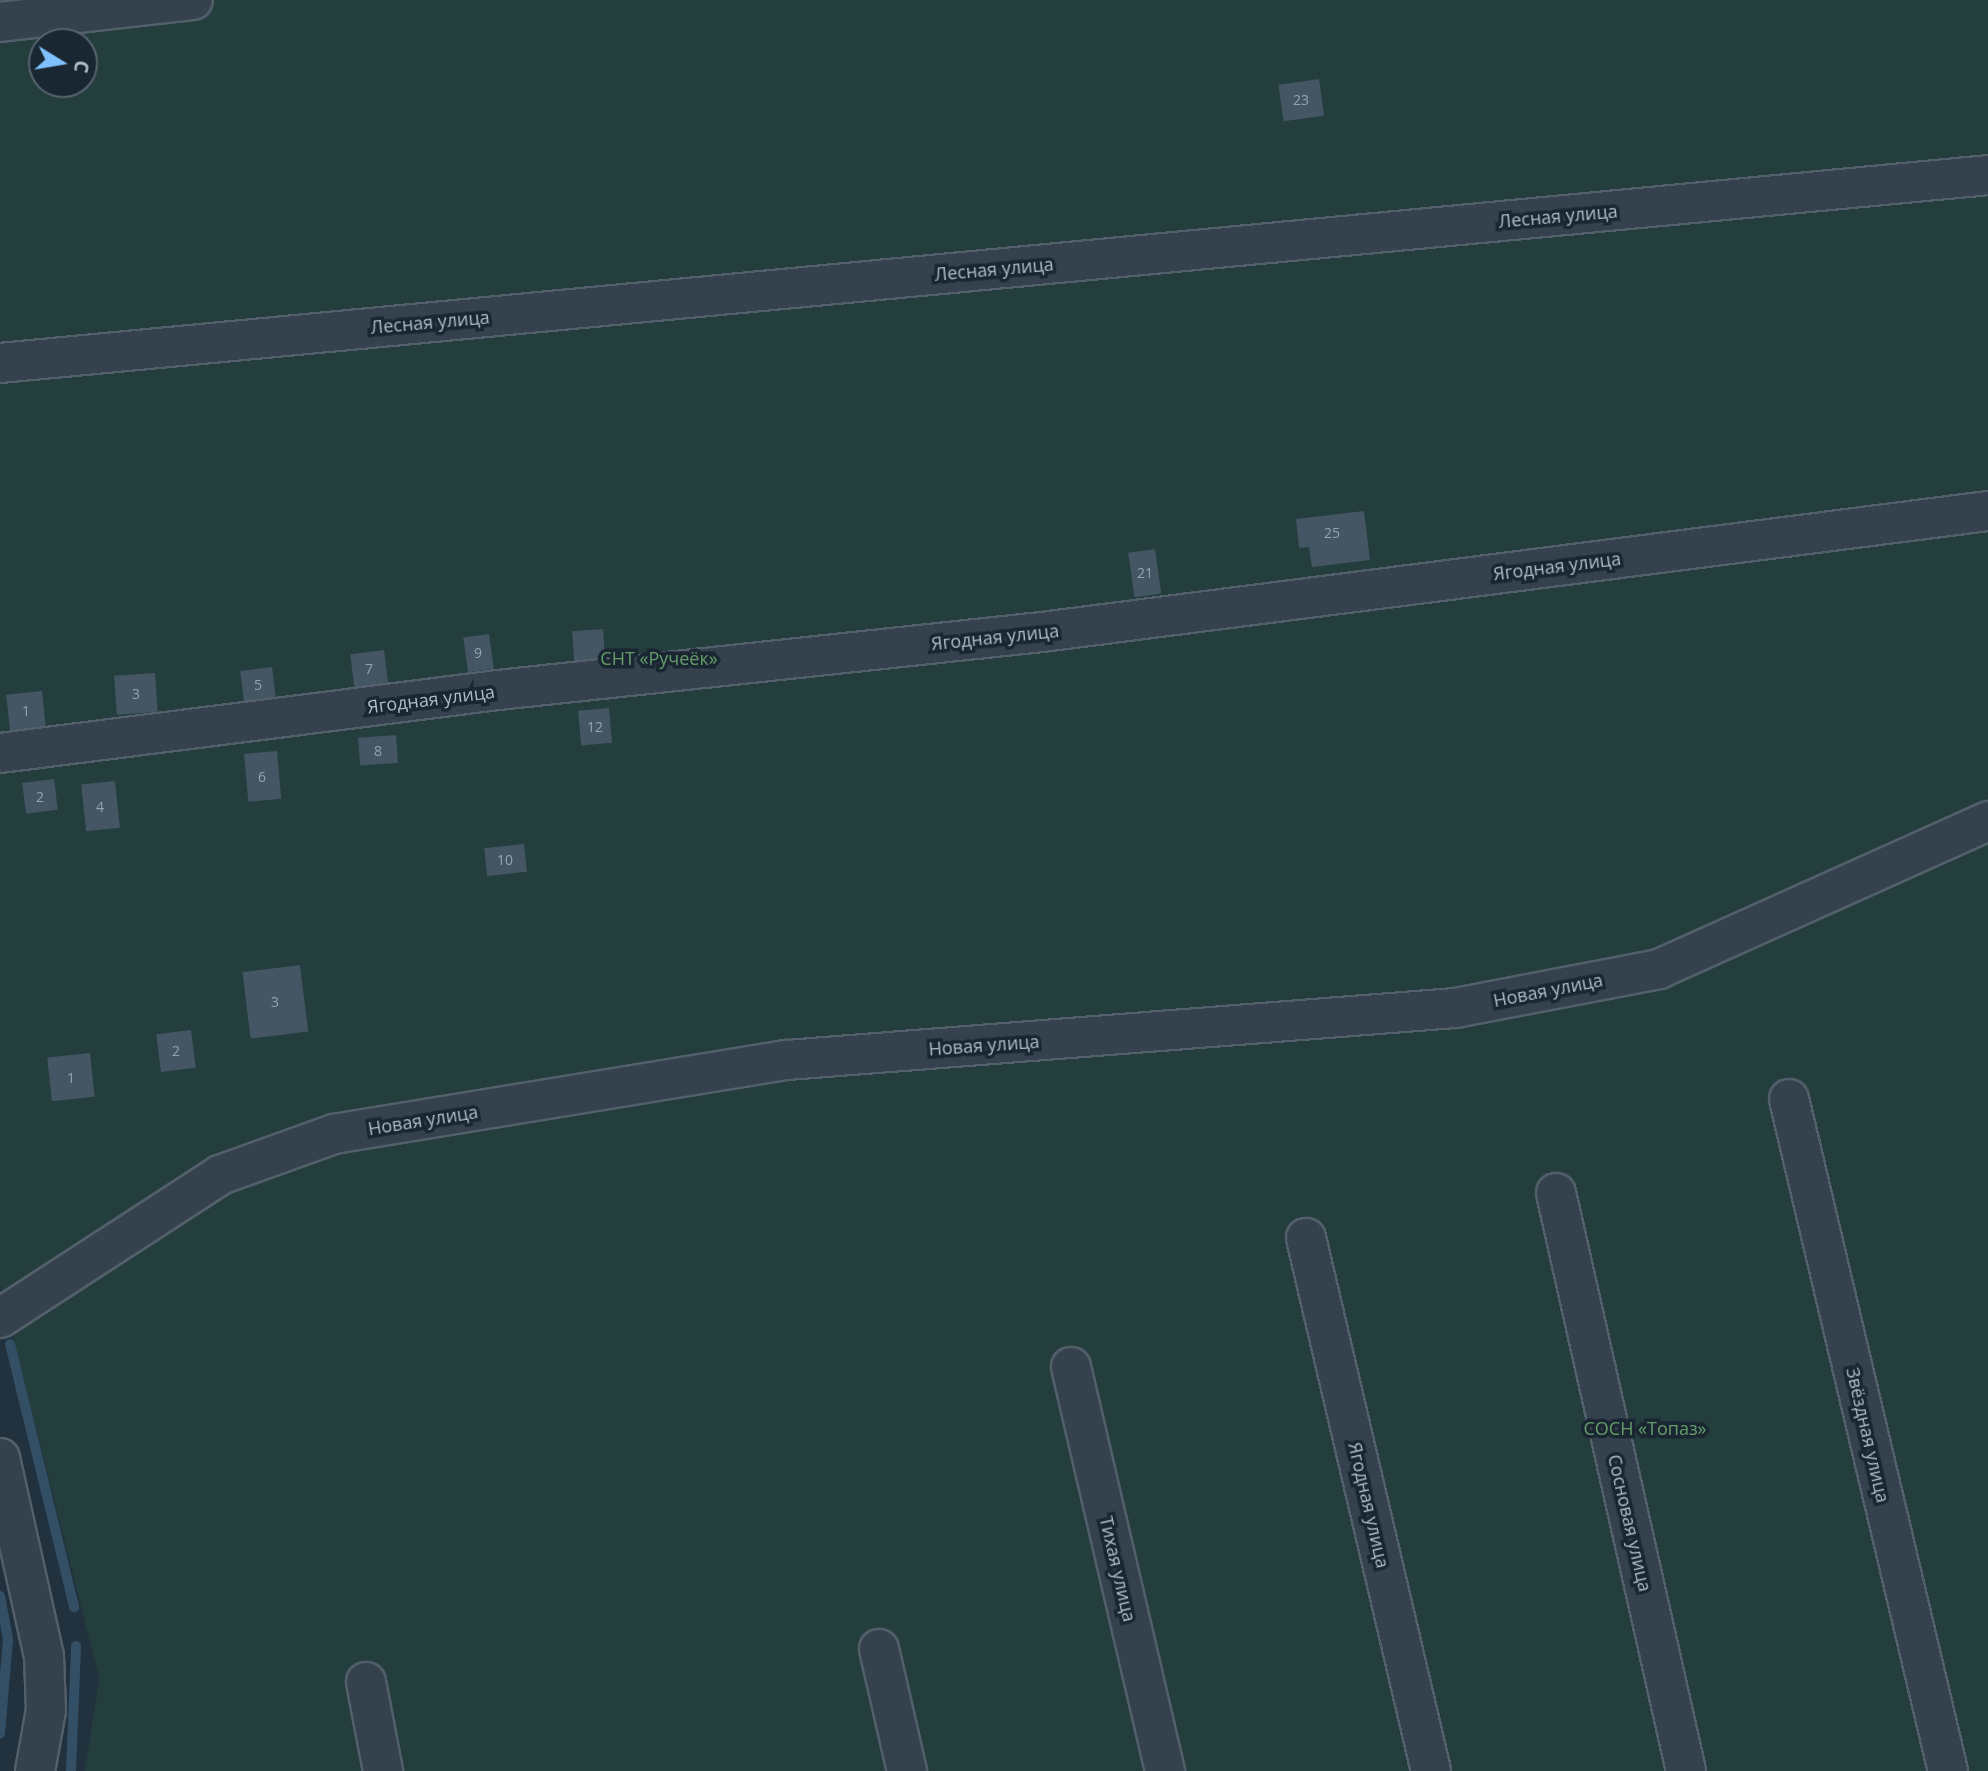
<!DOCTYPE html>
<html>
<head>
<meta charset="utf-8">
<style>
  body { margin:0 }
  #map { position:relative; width:1988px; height:1771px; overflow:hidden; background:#21313d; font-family:"Open Sans",sans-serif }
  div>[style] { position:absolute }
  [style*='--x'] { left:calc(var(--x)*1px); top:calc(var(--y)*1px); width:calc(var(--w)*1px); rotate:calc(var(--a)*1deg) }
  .green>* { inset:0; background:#233e3d }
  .stream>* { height:10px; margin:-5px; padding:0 5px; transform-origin:5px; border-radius:5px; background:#334f66 }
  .building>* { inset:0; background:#445664; transform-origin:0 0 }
  .roads { filter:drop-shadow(2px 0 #53606b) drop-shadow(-2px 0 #53606b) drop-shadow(0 2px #53606b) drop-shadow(0 -2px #53606b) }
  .minor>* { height:38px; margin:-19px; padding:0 19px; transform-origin:19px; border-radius:19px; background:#35424d }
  span { translate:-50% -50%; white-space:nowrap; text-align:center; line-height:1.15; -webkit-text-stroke:7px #1a2732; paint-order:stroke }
  .number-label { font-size:14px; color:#95a3b0 }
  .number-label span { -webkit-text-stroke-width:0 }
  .street-label { font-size:18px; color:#b0bdc9 }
  .park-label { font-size:18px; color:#659c6a }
  .north { position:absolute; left:28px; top:28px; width:70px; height:70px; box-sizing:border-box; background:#1a2732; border:2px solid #56636e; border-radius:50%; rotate:101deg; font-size:19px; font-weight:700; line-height:28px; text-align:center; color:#b0bdc9 }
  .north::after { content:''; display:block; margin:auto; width:24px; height:32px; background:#7fc1ff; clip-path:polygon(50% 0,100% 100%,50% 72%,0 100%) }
</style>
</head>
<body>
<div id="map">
  <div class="green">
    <div style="clip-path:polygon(evenodd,0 0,1988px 0,1988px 1771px,85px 1771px,99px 1678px,0 1285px,0 0,42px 42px,84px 42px,84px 84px,42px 84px,42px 42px)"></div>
  </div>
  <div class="stream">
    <div style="--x:10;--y:1344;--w:271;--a:76.3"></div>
    <div style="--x:0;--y:1596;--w:44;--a:79.5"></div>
    <div style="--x:8;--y:1639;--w:95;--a:94.8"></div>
    <div style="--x:71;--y:1771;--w:125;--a:-87.7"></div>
  </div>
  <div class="building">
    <div style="left:1319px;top:79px;width:37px;height:41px;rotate:82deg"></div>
    <div style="clip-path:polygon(1364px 511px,1370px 560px,1312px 567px,1309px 547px,1299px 548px,1296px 519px)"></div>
    <div style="left:1155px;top:549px;width:45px;height:27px;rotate:82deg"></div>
    <div style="left:603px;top:629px;width:30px;height:31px;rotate:86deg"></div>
    <div style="left:489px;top:634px;width:35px;height:26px;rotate:82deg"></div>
    <div style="left:384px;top:650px;width:35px;height:34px;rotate:83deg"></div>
    <div style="left:272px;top:667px;width:32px;height:32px;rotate:83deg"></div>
    <div style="left:155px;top:673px;width:39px;height:41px;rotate:86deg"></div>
    <div style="left:42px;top:691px;width:37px;height:36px;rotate:84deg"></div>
    <div style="left:609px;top:708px;width:35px;height:31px;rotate:85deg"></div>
    <div style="left:396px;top:735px;width:28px;height:38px;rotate:86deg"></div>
    <div style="left:277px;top:751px;width:48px;height:33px;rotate:85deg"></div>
    <div style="left:54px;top:779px;width:31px;height:32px;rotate:83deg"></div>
    <div style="left:115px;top:781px;width:47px;height:34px;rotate:84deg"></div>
    <div style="left:524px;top:844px;width:28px;height:40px;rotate:84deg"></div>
    <div style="left:300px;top:965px;width:67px;height:58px;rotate:83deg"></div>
    <div style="left:191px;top:1030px;width:38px;height:35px;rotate:83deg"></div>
    <div style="left:90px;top:1053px;width:44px;height:43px;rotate:84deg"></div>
  </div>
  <div class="roads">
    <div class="minor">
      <div style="--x:0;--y:22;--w:194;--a:-6.5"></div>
      <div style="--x:0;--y:363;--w:1997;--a:-5.4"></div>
      <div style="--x:0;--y:753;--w:502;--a:-7.21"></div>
      <div style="--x:498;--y:690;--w:547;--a:-6.09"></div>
      <div style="--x:1042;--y:632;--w:954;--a:-7.29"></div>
      <div style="--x:1789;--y:1099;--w:691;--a:76.69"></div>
      <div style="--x:1556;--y:1193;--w:592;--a:77.32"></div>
      <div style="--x:1306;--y:1238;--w:547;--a:76.8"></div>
      <div style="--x:0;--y:1318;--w:262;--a:-33"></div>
      <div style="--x:220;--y:1175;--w:121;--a:-19.8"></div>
      <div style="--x:334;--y:1134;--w:459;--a:-9.3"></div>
      <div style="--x:787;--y:1060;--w:670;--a:-4.45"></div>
      <div style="--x:1455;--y:1008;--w:208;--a:-10.8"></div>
      <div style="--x:1659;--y:969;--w:361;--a:-24.2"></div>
      <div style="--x:1071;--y:1367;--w:415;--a:76.9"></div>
      <div style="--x:0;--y:1458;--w:203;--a:77.5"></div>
      <div style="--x:44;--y:1656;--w:54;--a:87.9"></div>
      <div style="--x:46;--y:1710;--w:62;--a:100.2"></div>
      <div style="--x:879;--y:1649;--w:125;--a:77.1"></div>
      <div style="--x:366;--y:1682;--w:91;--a:79.2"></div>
    </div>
  </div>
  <div class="number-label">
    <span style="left:1301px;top:100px">23</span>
    <span style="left:1332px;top:533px">25</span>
    <span style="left:1145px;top:573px">21</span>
    <span style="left:478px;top:653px">9</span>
    <span style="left:369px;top:669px">7</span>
    <span style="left:258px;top:685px">5</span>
    <span style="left:136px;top:694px">3</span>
    <span style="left:26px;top:711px">1</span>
    <span style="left:595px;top:727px">12</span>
    <span style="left:378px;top:751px">8</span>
    <span style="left:262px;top:777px">6</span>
    <span style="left:40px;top:797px">2</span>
    <span style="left:100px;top:807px">4</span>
    <span style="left:505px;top:860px">10</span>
    <span style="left:275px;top:1002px">3</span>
    <span style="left:176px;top:1051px">2</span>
    <span style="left:71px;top:1078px">1</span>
  </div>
  <div class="street-label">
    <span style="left:1558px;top:216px;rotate:-5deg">Лесная улица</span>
    <span style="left:994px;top:269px;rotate:-5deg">Лесная улица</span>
    <span style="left:430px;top:322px;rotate:-5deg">Лесная улица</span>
    <span style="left:1557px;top:566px;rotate:-7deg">Ягодная улица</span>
    <span style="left:995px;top:637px;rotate:-6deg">Ягодная улица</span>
    <span style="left:431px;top:699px;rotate:-7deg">Ягодная улица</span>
    <span style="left:1548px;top:990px;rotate:-11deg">Новая улица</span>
    <span style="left:984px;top:1045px;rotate:-4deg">Новая улица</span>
    <span style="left:423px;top:1120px;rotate:-9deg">Новая улица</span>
    <span style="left:1868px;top:1435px;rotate:77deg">Звёздная улица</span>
    <span style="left:1369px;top:1505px;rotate:77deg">Ягодная улица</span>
    <span style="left:1630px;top:1523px;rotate:77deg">Сосновая улица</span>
    <span style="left:1118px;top:1569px;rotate:77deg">Тихая улица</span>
  </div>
  <div class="park-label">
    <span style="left:659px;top:658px">СНТ «Ручеёк»</span>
    <span style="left:1645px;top:1428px">СОСН «Топаз»</span>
  </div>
  <div class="north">С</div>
</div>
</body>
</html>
